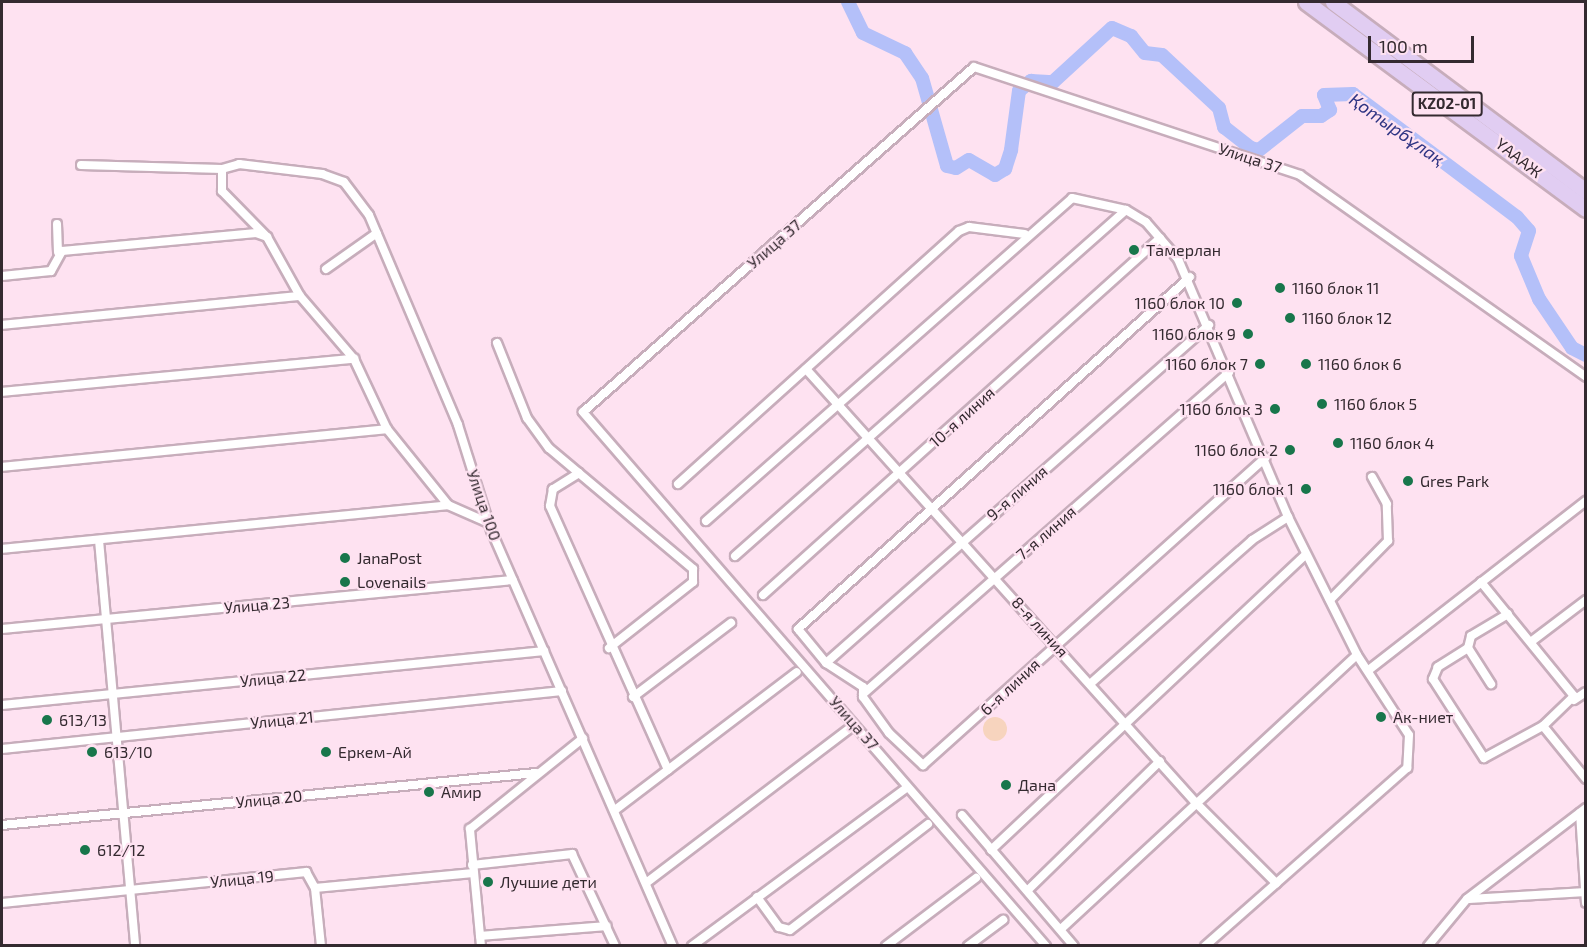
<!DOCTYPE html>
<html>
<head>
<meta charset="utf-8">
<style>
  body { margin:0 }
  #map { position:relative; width:1587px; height:947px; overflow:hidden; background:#fee2f1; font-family:"Exo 2",sans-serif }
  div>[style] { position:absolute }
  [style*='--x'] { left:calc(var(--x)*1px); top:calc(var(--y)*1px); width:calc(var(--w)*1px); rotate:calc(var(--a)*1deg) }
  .green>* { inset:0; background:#f7d4be }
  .round { border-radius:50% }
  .river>* { height:14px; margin:-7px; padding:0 7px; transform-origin:7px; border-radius:7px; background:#b4c0f9 }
  .roads { filter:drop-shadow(2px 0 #c7adbb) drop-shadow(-2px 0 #c7adbb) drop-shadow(0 2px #c7adbb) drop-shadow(0 -2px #c7adbb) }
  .minor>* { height:8px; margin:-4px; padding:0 4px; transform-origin:4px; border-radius:4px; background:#fff }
  .motorway>* { height:15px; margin:-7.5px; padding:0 7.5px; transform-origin:7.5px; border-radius:7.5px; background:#e1cdf2 }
  .dots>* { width:16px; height:16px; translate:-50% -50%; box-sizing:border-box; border:3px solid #fee2f1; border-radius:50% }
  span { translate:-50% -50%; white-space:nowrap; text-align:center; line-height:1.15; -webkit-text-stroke:4.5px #fee2f1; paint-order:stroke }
  .shield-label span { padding:2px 4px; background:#fee2f1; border:2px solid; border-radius:4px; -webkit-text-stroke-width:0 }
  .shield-label { font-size:15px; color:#342a30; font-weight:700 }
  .street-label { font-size:16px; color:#342a30 }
  .poi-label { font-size:16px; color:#342a30 }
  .left { translate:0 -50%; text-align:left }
  .right { translate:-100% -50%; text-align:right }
  .water-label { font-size:18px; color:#2e3483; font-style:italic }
  .frame { position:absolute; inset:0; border:3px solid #342a30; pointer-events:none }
  .scale { position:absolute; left:1368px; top:36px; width:106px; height:27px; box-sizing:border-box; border:3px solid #342a30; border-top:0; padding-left:8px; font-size:18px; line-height:21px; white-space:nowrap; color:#342a30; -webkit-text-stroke:4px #fee2f1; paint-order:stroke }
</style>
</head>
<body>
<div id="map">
  <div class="green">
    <div class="round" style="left:983px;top:717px;width:24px;height:24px"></div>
  </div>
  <div class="river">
    <div style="--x:848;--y:2;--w:34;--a:64"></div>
    <div style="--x:863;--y:33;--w:47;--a:25.5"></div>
    <div style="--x:905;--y:53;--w:30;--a:56"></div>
    <div style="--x:922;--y:78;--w:91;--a:74.1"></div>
    <div style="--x:947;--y:166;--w:9;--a:13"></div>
    <div style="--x:956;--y:168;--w:15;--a:-32"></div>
    <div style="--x:969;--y:160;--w:30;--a:30"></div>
    <div style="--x:995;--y:175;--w:12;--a:-31"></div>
    <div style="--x:1005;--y:169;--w:20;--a:-72"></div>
    <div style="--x:1011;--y:150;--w:60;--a:-82.3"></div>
    <div style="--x:1019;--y:91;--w:16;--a:-40"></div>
    <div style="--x:1031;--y:81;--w:22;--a:3"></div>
    <div style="--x:1053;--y:82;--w:80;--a:-42.5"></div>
    <div style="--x:1112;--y:28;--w:21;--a:23"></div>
    <div style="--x:1131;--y:36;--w:22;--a:51"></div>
    <div style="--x:1145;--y:53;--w:17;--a:7"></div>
    <div style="--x:1162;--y:55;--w:78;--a:42.9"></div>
    <div style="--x:1219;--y:108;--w:20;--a:75"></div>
    <div style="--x:1224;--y:127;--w:34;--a:38"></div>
    <div style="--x:1251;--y:148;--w:8;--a:14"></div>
    <div style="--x:1259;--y:150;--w:55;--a:-38.3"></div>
    <div style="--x:1302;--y:116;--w:19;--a:0"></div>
    <div style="--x:1321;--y:116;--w:11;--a:-34"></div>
    <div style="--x:1330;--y:110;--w:16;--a:-112"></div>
    <div style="--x:1324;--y:95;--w:29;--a:-2"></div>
    <div style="--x:1353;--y:94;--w:205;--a:36.9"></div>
    <div style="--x:1517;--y:217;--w:18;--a:49"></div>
    <div style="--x:1529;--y:231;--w:26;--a:108"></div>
    <div style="--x:1521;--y:256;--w:47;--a:67.3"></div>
    <div style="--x:1539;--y:299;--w:59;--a:56"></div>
    <div style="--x:1572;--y:348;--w:16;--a:27"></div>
  </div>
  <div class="roads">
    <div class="minor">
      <div style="--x:81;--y:165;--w:141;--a:1.6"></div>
      <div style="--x:222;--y:169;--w:22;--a:90"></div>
      <div style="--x:222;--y:191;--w:63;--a:45.6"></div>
      <div style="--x:222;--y:169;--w:18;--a:-16"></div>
      <div style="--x:239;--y:164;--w:84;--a:6.9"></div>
      <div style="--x:322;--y:174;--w:23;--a:20"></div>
      <div style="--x:344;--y:182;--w:41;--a:52.9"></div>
      <div style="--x:369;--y:215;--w:228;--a:67"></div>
      <div style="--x:458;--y:425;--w:110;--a:72.6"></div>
      <div style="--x:491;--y:530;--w:454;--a:66.4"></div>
      <div style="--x:57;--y:224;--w:28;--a:88"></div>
      <div style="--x:326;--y:269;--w:62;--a:-35.2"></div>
      <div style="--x:2;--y:276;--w:49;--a:-5.8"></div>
      <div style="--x:51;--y:271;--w:23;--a:-61"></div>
      <div style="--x:62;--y:251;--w:195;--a:-5.3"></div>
      <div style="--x:256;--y:233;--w:12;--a:20"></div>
      <div style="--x:267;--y:237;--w:68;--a:60.8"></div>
      <div style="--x:300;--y:296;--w:83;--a:49.4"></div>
      <div style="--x:354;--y:359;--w:77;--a:64.8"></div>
      <div style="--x:387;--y:429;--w:97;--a:51.2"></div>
      <div style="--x:448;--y:505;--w:45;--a:23.7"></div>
      <div style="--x:1190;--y:277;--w:527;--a:138.08"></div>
      <div style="--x:798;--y:629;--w:44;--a:50.5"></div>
      <div style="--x:826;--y:663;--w:44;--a:33"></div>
      <div style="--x:863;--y:687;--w:10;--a:90"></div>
      <div style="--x:863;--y:697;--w:44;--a:54.2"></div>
      <div style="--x:889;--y:733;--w:47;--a:43.3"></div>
      <div style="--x:923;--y:765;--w:460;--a:-41.9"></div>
      <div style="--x:2;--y:325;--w:299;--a:-5.6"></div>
      <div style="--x:497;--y:343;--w:81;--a:68.2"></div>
      <div style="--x:527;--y:418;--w:37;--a:54"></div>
      <div style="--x:549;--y:448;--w:188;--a:40"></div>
      <div style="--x:693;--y:569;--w:13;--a:90"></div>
      <div style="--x:693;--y:582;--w:107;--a:141.8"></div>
      <div style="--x:806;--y:369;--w:582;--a:48.06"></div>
      <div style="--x:1195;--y:802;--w:115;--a:45"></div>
      <div style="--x:2;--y:392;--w:354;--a:-5.4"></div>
      <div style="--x:2;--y:467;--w:387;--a:-5.6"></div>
      <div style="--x:579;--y:473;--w:31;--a:148"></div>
      <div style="--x:553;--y:489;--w:17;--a:100"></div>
      <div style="--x:550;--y:506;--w:289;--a:65.9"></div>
      <div style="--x:678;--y:484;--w:378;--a:-42"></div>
      <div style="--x:959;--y:231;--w:11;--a:-22"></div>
      <div style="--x:969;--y:227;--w:56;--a:7.1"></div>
      <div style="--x:706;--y:521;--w:488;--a:-41.4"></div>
      <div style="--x:1072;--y:198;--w:55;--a:12.5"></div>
      <div style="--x:1126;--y:210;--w:23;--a:31"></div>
      <div style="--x:1146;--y:222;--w:49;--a:49.1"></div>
      <div style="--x:1178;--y:259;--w:280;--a:66.9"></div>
      <div style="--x:99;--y:540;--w:408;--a:84.9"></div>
      <div style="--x:2;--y:549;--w:448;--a:-5.6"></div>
      <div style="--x:735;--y:556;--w:522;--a:-41.51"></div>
      <div style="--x:1481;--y:582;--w:147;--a:50.8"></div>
      <div style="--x:1574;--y:696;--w:43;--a:135.9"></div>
      <div style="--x:1543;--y:726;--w:68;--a:50.9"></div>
      <div style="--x:763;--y:595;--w:534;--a:-41.96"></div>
      <div style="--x:1330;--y:600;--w:83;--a:-45.5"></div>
      <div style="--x:1388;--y:541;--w:37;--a:-92"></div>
      <div style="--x:1387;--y:504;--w:31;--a:-119"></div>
      <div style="--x:1508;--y:614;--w:43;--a:149.3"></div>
      <div style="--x:1471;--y:636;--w:12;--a:104"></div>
      <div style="--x:1468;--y:648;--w:36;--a:148"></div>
      <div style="--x:1438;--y:667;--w:13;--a:113"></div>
      <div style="--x:1433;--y:679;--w:94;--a:57.2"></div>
      <div style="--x:1484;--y:758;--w:67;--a:-28.5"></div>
      <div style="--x:2;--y:629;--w:513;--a:-5.48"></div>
      <div style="--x:1532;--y:641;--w:68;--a:-37.2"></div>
      <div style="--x:1468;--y:648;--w:43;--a:57.4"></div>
      <div style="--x:826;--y:663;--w:511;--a:-41.43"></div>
      <div style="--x:1370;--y:669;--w:274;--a:-37.9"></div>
      <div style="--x:1090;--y:684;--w:217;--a:-41.6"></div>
      <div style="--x:1252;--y:540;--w:43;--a:-32.6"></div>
      <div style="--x:1288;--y:517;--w:154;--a:63.4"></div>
      <div style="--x:1357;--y:655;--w:95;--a:57"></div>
      <div style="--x:1409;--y:735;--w:33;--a:93"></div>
      <div style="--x:1407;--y:768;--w:269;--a:138.6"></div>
      <div style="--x:863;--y:694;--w:487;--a:-41.3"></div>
      <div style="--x:633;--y:697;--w:123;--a:-37.1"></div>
      <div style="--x:1574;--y:700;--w:14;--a:-34"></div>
      <div style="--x:2;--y:705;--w:545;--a:-5.69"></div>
      <div style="--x:2;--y:749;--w:563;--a:-5.91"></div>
      <div style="--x:615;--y:810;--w:228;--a:-37.2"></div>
      <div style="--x:1580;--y:813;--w:90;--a:86.2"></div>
      <div style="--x:962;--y:815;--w:172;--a:49.5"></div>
      <div style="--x:2;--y:825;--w:537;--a:-5.56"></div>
      <div style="--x:991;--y:850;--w:429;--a:-43.2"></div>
      <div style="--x:472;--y:865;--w:101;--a:-6.3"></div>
      <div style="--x:572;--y:854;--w:102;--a:64.9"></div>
      <div style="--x:646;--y:883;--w:260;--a:-37.2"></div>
      <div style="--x:315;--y:888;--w:58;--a:84.1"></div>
      <div style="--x:1029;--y:889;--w:183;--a:-44.3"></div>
      <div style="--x:757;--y:897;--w:37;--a:54"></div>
      <div style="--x:779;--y:927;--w:11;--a:15"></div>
      <div style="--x:790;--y:930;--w:174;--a:-37.5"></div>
      <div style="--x:1469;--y:899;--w:117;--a:-3.4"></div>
      <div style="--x:2;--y:903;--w:306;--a:-5.8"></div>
      <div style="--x:306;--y:872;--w:18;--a:61"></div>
      <div style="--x:315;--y:888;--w:159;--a:-5.4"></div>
      <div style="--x:1061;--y:929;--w:403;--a:-42.8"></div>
      <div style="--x:480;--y:936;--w:127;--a:-4.5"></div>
      <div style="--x:481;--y:946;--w:118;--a:-95.4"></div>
      <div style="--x:470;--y:829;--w:145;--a:-38.8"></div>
      <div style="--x:692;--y:946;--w:266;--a:-36.4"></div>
      <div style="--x:886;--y:946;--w:113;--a:-37.1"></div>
      <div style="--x:968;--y:946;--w:44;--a:-36.6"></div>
      <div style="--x:1046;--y:946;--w:707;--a:-130.93"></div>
      <div style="--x:583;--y:412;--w:521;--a:-41.42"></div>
      <div style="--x:974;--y:67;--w:343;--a:18.3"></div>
      <div style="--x:1300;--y:175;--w:350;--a:35.2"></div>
      <div style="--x:1428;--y:946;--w:61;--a:-50.3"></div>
      <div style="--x:1467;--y:899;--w:150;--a:-37.4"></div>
    </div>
    <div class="motorway">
      <div style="--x:1306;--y:2;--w:348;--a:36.5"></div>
      <div style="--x:1333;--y:2;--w:316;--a:36.8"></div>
    </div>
  </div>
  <div class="dots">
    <div style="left:1134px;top:250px;background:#18764b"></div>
    <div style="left:1280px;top:288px;background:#18764b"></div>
    <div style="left:1237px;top:303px;background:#18764b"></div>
    <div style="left:1290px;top:318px;background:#18764b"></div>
    <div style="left:1248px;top:334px;background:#18764b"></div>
    <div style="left:1260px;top:364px;background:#18764b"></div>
    <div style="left:1306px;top:364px;background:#18764b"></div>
    <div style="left:1322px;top:404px;background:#18764b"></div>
    <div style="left:1275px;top:409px;background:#18764b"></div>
    <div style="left:1338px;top:443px;background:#18764b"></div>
    <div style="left:1290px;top:450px;background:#18764b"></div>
    <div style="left:1408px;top:481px;background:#18764b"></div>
    <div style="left:1306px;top:489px;background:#18764b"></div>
    <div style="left:345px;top:558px;background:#18764b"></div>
    <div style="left:345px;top:582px;background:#18764b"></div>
    <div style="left:1381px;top:717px;background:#18764b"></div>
    <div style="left:47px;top:720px;background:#18764b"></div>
    <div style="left:92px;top:752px;background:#18764b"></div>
    <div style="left:326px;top:752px;background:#18764b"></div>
    <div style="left:1006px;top:785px;background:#18764b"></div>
    <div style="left:429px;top:792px;background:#18764b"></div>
    <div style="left:85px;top:850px;background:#18764b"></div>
    <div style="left:488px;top:882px;background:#18764b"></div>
  </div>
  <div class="shield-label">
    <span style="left:1447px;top:104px">KZ02-01</span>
  </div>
  <div class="street-label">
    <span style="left:1250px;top:158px;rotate:18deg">Улица 37</span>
    <span style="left:1519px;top:158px;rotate:38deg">ҮАААЖ</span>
    <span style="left:774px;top:244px;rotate:-41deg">Улица 37</span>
    <span style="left:962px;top:417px;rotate:-42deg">10-я линия</span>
    <span style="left:1017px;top:493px;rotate:-41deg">9-я линия</span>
    <span style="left:484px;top:505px;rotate:71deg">Улица 100</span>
    <span style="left:1046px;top:533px;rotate:-41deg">7-я линия</span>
    <span style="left:257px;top:605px;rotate:-5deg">Улица 23</span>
    <span style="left:1040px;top:627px;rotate:48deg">8-я линия</span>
    <span style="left:273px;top:678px;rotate:-6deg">Улица 22</span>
    <span style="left:1010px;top:687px;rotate:-43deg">6-я линия</span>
    <span style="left:282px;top:720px;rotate:-6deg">Улица 21</span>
    <span style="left:854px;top:723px;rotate:49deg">Улица 37</span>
    <span style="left:269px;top:799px;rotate:-6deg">Улица 20</span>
    <span style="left:242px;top:879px;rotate:-6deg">Улица 19</span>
  </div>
  <div class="poi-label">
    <span class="left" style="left:1146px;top:250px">Тамерлан</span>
    <span class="left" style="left:1292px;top:288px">1160 блок 11</span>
    <span class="right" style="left:1225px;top:303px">1160 блок 10</span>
    <span class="left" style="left:1302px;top:318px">1160 блок 12</span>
    <span class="right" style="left:1236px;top:334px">1160 блок 9</span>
    <span class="right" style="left:1248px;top:364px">1160 блок 7</span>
    <span class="left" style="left:1318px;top:364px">1160 блок 6</span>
    <span class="left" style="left:1334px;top:404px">1160 блок 5</span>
    <span class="right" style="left:1263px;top:409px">1160 блок 3</span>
    <span class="left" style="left:1350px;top:443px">1160 блок 4</span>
    <span class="right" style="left:1278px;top:450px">1160 блок 2</span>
    <span class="left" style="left:1420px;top:481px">Gres Park</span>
    <span class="right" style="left:1294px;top:489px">1160 блок 1</span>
    <span class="left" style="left:357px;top:558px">JanaPost</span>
    <span class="left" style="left:357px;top:582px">Lovenails</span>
    <span class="left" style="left:1393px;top:717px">Ак-ниет</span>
    <span class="left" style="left:59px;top:720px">613/13</span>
    <span class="left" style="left:104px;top:752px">613/10</span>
    <span class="left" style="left:338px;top:752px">Еркем-Ай</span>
    <span class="left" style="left:1018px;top:785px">Дана</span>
    <span class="left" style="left:441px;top:792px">Амир</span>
    <span class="left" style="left:97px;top:850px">612/12</span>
    <span class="left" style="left:500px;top:882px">Лучшие дети</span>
  </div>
  <div class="water-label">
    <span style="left:1397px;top:129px;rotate:35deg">Қотырбұлақ</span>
  </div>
  <div class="frame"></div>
  <div class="scale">100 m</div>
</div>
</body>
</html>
